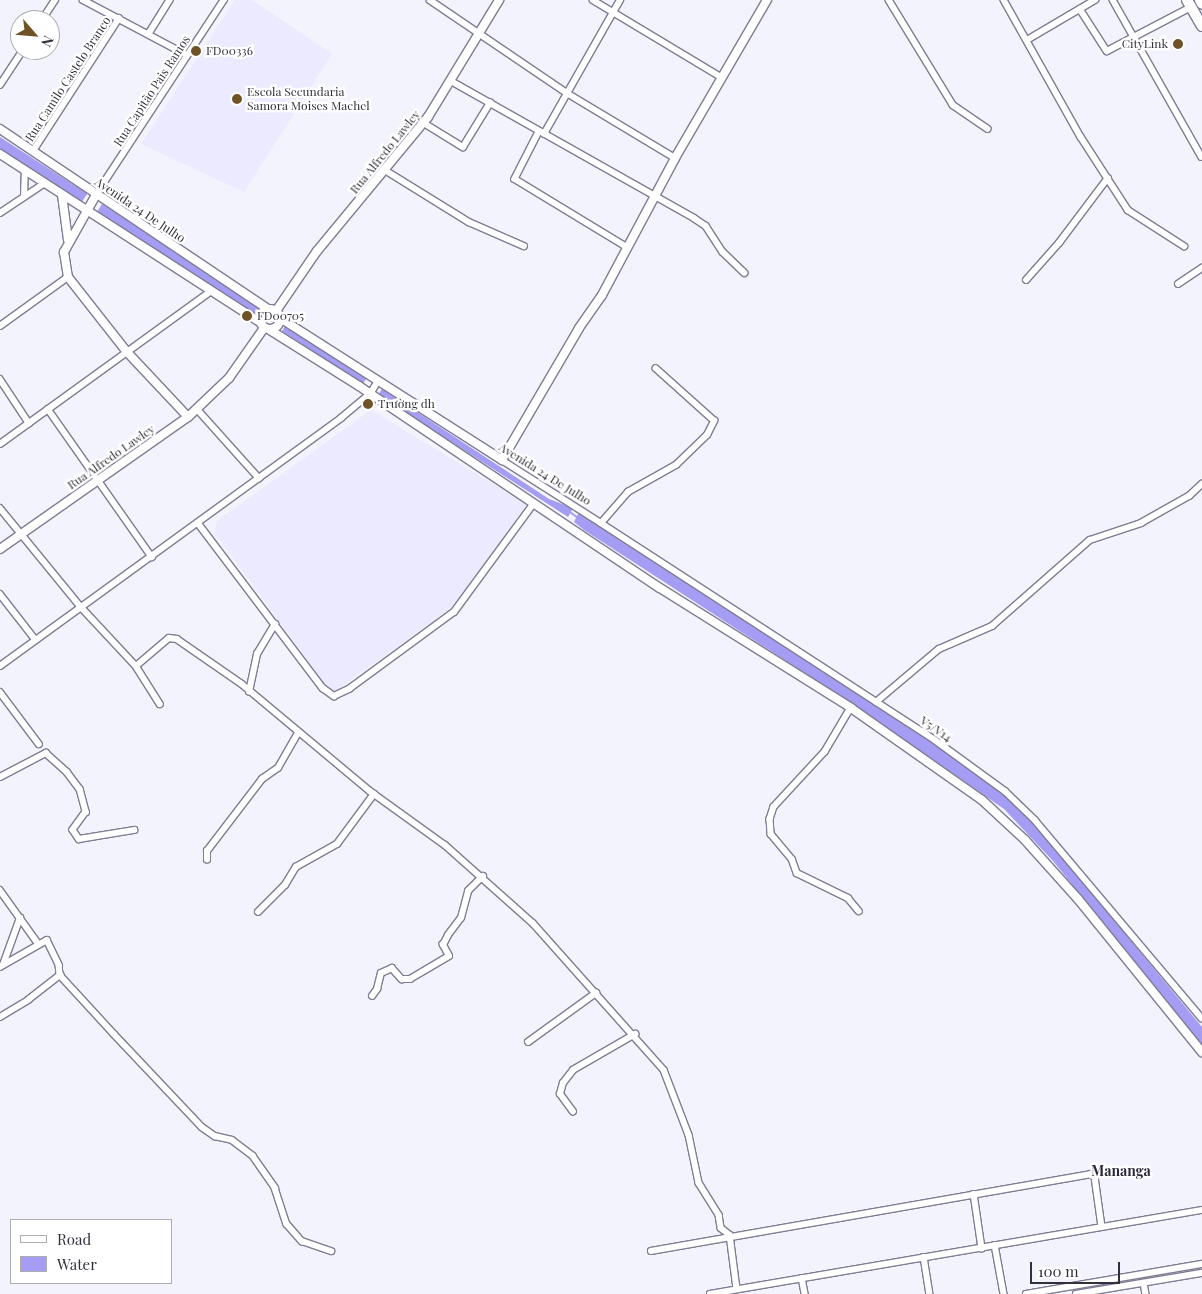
<!DOCTYPE html>
<html>
<head>
<meta charset="utf-8">
<style>
  body { margin:0 }
  #map { position:relative; width:1202px; height:1294px; overflow:hidden; background:#f3f3fd; font-family:"Playfair Display",serif }
  div>[style] { position:absolute }
  [style*='--x'] { left:calc(var(--x)*1px); top:calc(var(--y)*1px); width:calc(var(--w)*1px); rotate:calc(var(--a)*1deg) }
  .built>* { inset:0; background:#ebeaff }
  .water>* { inset:0; background:#a49df3; transform-origin:0 0 }
  .stream>* { height:2px; margin:-1px; padding:0 1px; transform-origin:1px; border-radius:1px; background:#a49df3 }
  .roads { filter:drop-shadow(1px 0 #7e7d94) drop-shadow(-1px 0 #7e7d94) drop-shadow(0 1px #7e7d94) drop-shadow(0 -1px #7e7d94) }
  .street>* { height:5.5px; margin:-2.75px; padding:0 2.75px; transform-origin:2.75px; border-radius:2.75px; background:#fff }
  .secondary>* { height:8px; margin:-4px; padding:0 4px; transform-origin:4px; border-radius:4px; background:#fff }
  .secondary>.ring { margin:-4px; padding:0; box-sizing:content-box; background:none; border:8px solid #fff; border-radius:50% }
  .highway>* { height:10px; margin:-5px; padding:0 5px; transform-origin:5px; border-radius:5px; background:#fff }
  .dots>* { width:14px; height:14px; translate:-50% -50%; box-sizing:border-box; border:2px solid #fff; border-radius:50% }
  span { translate:-50% -50%; white-space:nowrap; text-align:center; line-height:1.15; -webkit-text-stroke:4.5px #fff; paint-order:stroke }
  .poi-label { font-size:12px; color:#32313b }
  .right { translate:-100% -50%; text-align:right }
  .left { translate:0 -50%; text-align:left }
  .street-label { font-size:12px; color:#32313b }
  .neighbourhood-label { font-size:14px; color:#28273b; font-weight:700 }
  .legend { position:absolute; left:10px; top:1219px; width:162px; height:65px; box-sizing:border-box; background:#fff; border:1px solid #adadb1; margin:0; padding:6px 9px; list-style:none; font-size:15px; color:#32313b }
  .legend li { display:flex; align-items:center; gap:10px; height:25px }
  .legend b { width:25px; border:1px solid #adadb1 }
  .north { position:absolute; left:10px; top:10px; width:50px; height:50px; box-sizing:border-box; background:#fff; border:1px solid #adadb1; border-radius:50%; rotate:117deg; font-size:14px; font-weight:700; line-height:20px; text-align:center; color:#32313b }
  .north::after { content:''; display:block; margin:auto; width:18px; height:22px; background:#6f5326; clip-path:polygon(50% 0,100% 100%,50% 72%,0 100%) }
  .scale { position:absolute; left:1030px; top:1262px; width:90px; height:22px; box-sizing:border-box; border:2px solid #32313b; border-top:0; padding-left:6px; font-size:15px; line-height:18px; white-space:nowrap; color:#32313b; -webkit-text-stroke:4px #fff; paint-order:stroke }
</style>
</head>
<body>
<div id="map">
  <div class="built">
    <div style="clip-path:polygon(235px 0,252px 0,332px 54px,244px 192px,141px 144px)"></div>
    <div style="clip-path:polygon(371px 410px,526px 504px,475px 581px,448px 610px,335px 691px,330px 691px,215px 533px,217px 521px)"></div>
  </div>
  <div class="water">
    <div style="left:0;top:137px;width:104px;height:11px;rotate:33deg"></div>
    <div style="clip-path:polygon(102px 204px,259px 307px,255px 314px,97px 212px)"></div>
    <div style="clip-path:polygon(285px 326px,367px 377px,363px 384px,282px 331px)"></div>
    <div style="clip-path:polygon(382px 389px,549px 499px,573px 508px,568px 517px,378px 395px)"></div>
    <div style="clip-path:polygon(579px 512px,934px 743px,997px 788px,1036px 826px,1202px 1027px,1202px 1045px,1053px 861px,1004px 809px,854px 705px,584px 530px,574px 522px)"></div>
  </div>
  <div class="stream">
    <div style="--x:570;--y:512;--w:10;--a:37"></div>
  </div>
  <div class="roads">
    <div class="street">
      <div style="--x:83;--y:0;--w:118;--a:27.9"></div>
      <div style="--x:430;--y:0;--w:166;--a:34.2"></div>
      <div style="--x:567;--y:93;--w:126;--a:31"></div>
      <div style="--x:593;--y:0;--w:149;--a:31"></div>
      <div style="--x:889;--y:0;--w:123;--a:58.6"></div>
      <div style="--x:953;--y:105;--w:42;--a:34.4"></div>
      <div style="--x:1004;--y:0;--w:157;--a:60.7"></div>
      <div style="--x:1081;--y:137;--w:87;--a:57.2"></div>
      <div style="--x:1128;--y:210;--w:67;--a:32.7"></div>
      <div style="--x:1113;--y:0;--w:180;--a:60.5"></div>
      <div style="--x:1080;--y:9;--w:50;--a:57.3"></div>
      <div style="--x:1107;--y:51;--w:95;--a:-27.6"></div>
      <div style="--x:42;--y:20;--w:24;--a:-57"></div>
      <div style="--x:149;--y:33;--w:39;--a:-58"></div>
      <div style="--x:1027;--y:40;--w:79;--a:-30.5"></div>
      <div style="--x:451;--y:81;--w:279;--a:29.4"></div>
      <div style="--x:694;--y:218;--w:14;--a:34"></div>
      <div style="--x:706;--y:226;--w:31;--a:57"></div>
      <div style="--x:723;--y:252;--w:30;--a:44"></div>
      <div style="--x:0;--y:85;--w:42;--a:-56.7"></div>
      <div style="--x:424;--y:123;--w:46;--a:31.6"></div>
      <div style="--x:463;--y:147;--w:52;--a:-58.5"></div>
      <div style="--x:539;--y:132;--w:53;--a:117.1"></div>
      <div style="--x:515;--y:179;--w:131;--a:31.3"></div>
      <div style="--x:544;--y:134;--w:154;--a:-60.4"></div>
      <div style="--x:33;--y:151;--w:158;--a:-57.1"></div>
      <div style="--x:385;--y:170;--w:99;--a:31.8"></div>
      <div style="--x:469;--y:222;--w:60;--a:23.6"></div>
      <div style="--x:97;--y:193;--w:231;--a:-56.7"></div>
      <div style="--x:24;--y:196;--w:26;--a:-88"></div>
      <div style="--x:0;--y:213;--w:54;--a:-33.7"></div>
      <div style="--x:1026;--y:280;--w:50;--a:-48.3"></div>
      <div style="--x:1059;--y:243;--w:81;--a:-53"></div>
      <div style="--x:1178;--y:284;--w:29;--a:-34"></div>
      <div style="--x:0;--y:326;--w:84;--a:-35.8"></div>
      <div style="--x:0;--y:379;--w:53;--a:56.6"></div>
      <div style="--x:48;--y:409;--w:181;--a:54.9"></div>
      <div style="--x:197;--y:409;--w:93;--a:48.1"></div>
      <div style="--x:0;--y:444;--w:259;--a:-35.9"></div>
      <div style="--x:502;--y:460;--w:117;--a:32.5"></div>
      <div style="--x:601;--y:523;--w:41;--a:-48.9"></div>
      <div style="--x:628;--y:492;--w:55;--a:-29.4"></div>
      <div style="--x:676;--y:465;--w:43;--a:-44.1"></div>
      <div style="--x:707;--y:435;--w:16;--a:-63"></div>
      <div style="--x:714;--y:421;--w:78;--a:-138.1"></div>
      <div style="--x:0;--y:508;--w:128;--a:50.7"></div>
      <div style="--x:81;--y:607;--w:81;--a:47"></div>
      <div style="--x:136;--y:666;--w:45;--a:57.7"></div>
      <div style="--x:198;--y:523;--w:207;--a:52.9"></div>
      <div style="--x:323;--y:688;--w:14;--a:36"></div>
      <div style="--x:334;--y:696;--w:17;--a:-25"></div>
      <div style="--x:349;--y:689;--w:130;--a:-36.3"></div>
      <div style="--x:454;--y:612;--w:135;--a:-53.7"></div>
      <div style="--x:601;--y:523;--w:398;--a:33"></div>
      <div style="--x:935;--y:740;--w:87;--a:36.1"></div>
      <div style="--x:1005;--y:791;--w:42;--a:44"></div>
      <div style="--x:1035;--y:820;--w:259;--a:49.9"></div>
      <div style="--x:0;--y:594;--w:57;--a:52.1"></div>
      <div style="--x:0;--y:666;--w:422;--a:-36"></div>
      <div style="--x:341;--y:418;--w:38;--a:-40"></div>
      <div style="--x:370;--y:394;--w:15;--a:-58"></div>
      <div style="--x:136;--y:666;--w:43;--a:-40.3"></div>
      <div style="--x:169;--y:638;--w:8;--a:7"></div>
      <div style="--x:177;--y:639;--w:79;--a:34.7"></div>
      <div style="--x:242;--y:684;--w:167;--a:39.9"></div>
      <div style="--x:370;--y:791;--w:92;--a:35.8"></div>
      <div style="--x:445;--y:845;--w:118;--a:41.6"></div>
      <div style="--x:533;--y:923;--w:197;--a:48.3"></div>
      <div style="--x:664;--y:1070;--w:70;--a:69"></div>
      <div style="--x:689;--y:1135;--w:49;--a:78.2"></div>
      <div style="--x:699;--y:1183;--w:38;--a:58"></div>
      <div style="--x:719;--y:1215;--w:13;--a:81"></div>
      <div style="--x:721;--y:1228;--w:11;--a:38"></div>
      <div style="--x:730;--y:1235;--w:54;--a:82.6"></div>
      <div style="--x:0;--y:692;--w:65;--a:53.1"></div>
      <div style="--x:249;--y:692;--w:39;--a:-78"></div>
      <div style="--x:257;--y:654;--w:35;--a:-59"></div>
      <div style="--x:876;--y:702;--w:82;--a:-40.1"></div>
      <div style="--x:939;--y:649;--w:58;--a:-23.5"></div>
      <div style="--x:992;--y:626;--w:130;--a:-41.3"></div>
      <div style="--x:1090;--y:540;--w:54;--a:-18.4"></div>
      <div style="--x:1141;--y:523;--w:55;--a:-29.4"></div>
      <div style="--x:1189;--y:496;--w:18;--a:-43"></div>
      <div style="--x:851;--y:708;--w:51;--a:120.6"></div>
      <div style="--x:825;--y:752;--w:75;--a:132.8"></div>
      <div style="--x:774;--y:807;--w:13;--a:108"></div>
      <div style="--x:770;--y:819;--w:15;--a:86"></div>
      <div style="--x:771;--y:834;--w:33;--a:50"></div>
      <div style="--x:792;--y:859;--w:15;--a:70"></div>
      <div style="--x:797;--y:873;--w:57;--a:26.1"></div>
      <div style="--x:848;--y:898;--w:17;--a:50"></div>
      <div style="--x:0;--y:777;--w:52;--a:-27.6"></div>
      <div style="--x:46;--y:753;--w:28;--a:42"></div>
      <div style="--x:67;--y:772;--w:21;--a:53"></div>
      <div style="--x:80;--y:789;--w:24;--a:75"></div>
      <div style="--x:86;--y:812;--w:22;--a:126"></div>
      <div style="--x:73;--y:830;--w:11;--a:56"></div>
      <div style="--x:79;--y:839;--w:56;--a:-9.3"></div>
      <div style="--x:207;--y:860;--w:9;--a:-90"></div>
      <div style="--x:207;--y:851;--w:91;--a:-52.6"></div>
      <div style="--x:262;--y:779;--w:19;--a:-35"></div>
      <div style="--x:278;--y:768;--w:40;--a:-60.3"></div>
      <div style="--x:0;--y:890;--w:65;--a:54.4"></div>
      <div style="--x:258;--y:912;--w:38;--a:-45"></div>
      <div style="--x:285;--y:885;--w:21;--a:-59"></div>
      <div style="--x:296;--y:867;--w:47;--a:-29.3"></div>
      <div style="--x:337;--y:844;--w:62;--a:-53.5"></div>
      <div style="--x:3;--y:965;--w:50;--a:-70.1"></div>
      <div style="--x:0;--y:967;--w:54;--a:-29.9"></div>
      <div style="--x:47;--y:940;--w:28;--a:64"></div>
      <div style="--x:59;--y:965;--w:10;--a:84"></div>
      <div style="--x:60;--y:975;--w:80;--a:47.5"></div>
      <div style="--x:114;--y:1034;--w:128;--a:46.6"></div>
      <div style="--x:202;--y:1127;--w:16;--a:35"></div>
      <div style="--x:215;--y:1136;--w:17;--a:13"></div>
      <div style="--x:232;--y:1140;--w:26;--a:37"></div>
      <div style="--x:253;--y:1156;--w:39;--a:55"></div>
      <div style="--x:275;--y:1188;--w:38;--a:72"></div>
      <div style="--x:287;--y:1224;--w:23;--a:49"></div>
      <div style="--x:302;--y:1241;--w:31;--a:19"></div>
      <div style="--x:372;--y:996;--w:9;--a:-54"></div>
      <div style="--x:377;--y:989;--w:16;--a:-76"></div>
      <div style="--x:381;--y:973;--w:12;--a:-24"></div>
      <div style="--x:392;--y:968;--w:15;--a:48"></div>
      <div style="--x:402;--y:979;--w:8;--a:0"></div>
      <div style="--x:410;--y:979;--w:45;--a:-30.5"></div>
      <div style="--x:449;--y:956;--w:13;--a:-119"></div>
      <div style="--x:443;--y:945;--w:11;--a:-63"></div>
      <div style="--x:448;--y:935;--w:21;--a:-53"></div>
      <div style="--x:461;--y:918;--w:28;--a:-75"></div>
      <div style="--x:468;--y:891;--w:21;--a:-45"></div>
      <div style="--x:0;--y:1017;--w:33;--a:-31"></div>
      <div style="--x:28;--y:1000;--w:41;--a:-38"></div>
      <div style="--x:528;--y:1042;--w:84;--a:-35.8"></div>
      <div style="--x:573;--y:1112;--w:22;--a:-126"></div>
      <div style="--x:560;--y:1094;--w:11;--a:-75"></div>
      <div style="--x:563;--y:1083;--w:16;--a:-52"></div>
      <div style="--x:573;--y:1070;--w:72;--a:-30.1"></div>
      <div style="--x:974;--y:1194;--w:55;--a:81.6"></div>
      <div style="--x:995;--y:1245;--w:50;--a:79.6"></div>
      <div style="--x:651;--y:1251;--w:447;--a:-9.9"></div>
      <div style="--x:1091;--y:1174;--w:5;--a:37"></div>
      <div style="--x:1095;--y:1177;--w:50;--a:82"></div>
      <div style="--x:924;--y:1257;--w:37;--a:81"></div>
      <div style="--x:802;--y:1278;--w:16;--a:79"></div>
      <div style="--x:1144;--y:1283;--w:11;--a:80"></div>
      <div style="--x:710;--y:1294;--w:499;--a:-9.7"></div>
      <div style="--x:1026;--y:1294;--w:179;--a:-9.7"></div>
      <div style="--x:1076;--y:1294;--w:128;--a:-9.5"></div>
    </div>
    <div class="secondary">
      <div style="--x:0;--y:129;--w:323;--a:33.9"></div>
      <div style="--x:0;--y:154;--w:311;--a:32.9"></div>
      <div style="--x:97;--y:193;--w:68;--a:119.2"></div>
      <div style="--x:64;--y:252;--w:25;--a:81"></div>
      <div style="--x:68;--y:277;--w:95;--a:51.8"></div>
      <div style="--x:127;--y:352;--w:89;--a:46.8"></div>
      <div style="--x:62;--y:195;--w:45;--a:82.4"></div>
      <div class="ring" style="left:260px;top:309px;width:12px;height:12px"></div>
      <div style="--x:276;--y:311;--w:73;--a:-55.7"></div>
      <div style="--x:317;--y:251;--w:174;--a:-50.4"></div>
      <div style="--x:428;--y:117;--w:137;--a:-58.7"></div>
      <div style="--x:280;--y:318;--w:264;--a:32.6"></div>
      <div style="--x:502;--y:460;--w:153;--a:-59.7"></div>
      <div style="--x:579;--y:328;--w:40;--a:-55.1"></div>
      <div style="--x:602;--y:295;--w:155;--a:-61.9"></div>
      <div style="--x:675;--y:158;--w:183;--a:-59.8"></div>
      <div style="--x:270;--y:330;--w:105;--a:32.2"></div>
      <div style="--x:359;--y:386;--w:362;--a:33.9"></div>
      <div style="--x:660;--y:588;--w:226;--a:32.1"></div>
      <div style="--x:851;--y:708;--w:160;--a:35.1"></div>
      <div style="--x:982;--y:800;--w:59;--a:42.9"></div>
      <div style="--x:1025;--y:840;--w:79;--a:48.1"></div>
      <div style="--x:1078;--y:899;--w:197;--a:51"></div>
      <div style="--x:0;--y:549;--w:230;--a:-35.1"></div>
      <div style="--x:188;--y:417;--w:57;--a:-43.6"></div>
      <div style="--x:229;--y:378;--w:61;--a:-55"></div>
    </div>
    <div class="highway">
      <div style="--x:1187;--y:0;--w:30;--a:60"></div>
      <div style="--x:1200;--y:0;--w:4;--a:63"></div>
    </div>
  </div>
  <div class="dots">
    <div style="left:1178px;top:44px;background:#6f5326"></div>
    <div style="left:196px;top:51px;background:#6f5326"></div>
    <div style="left:237px;top:99px;background:#6f5326"></div>
    <div style="left:247px;top:316px;background:#6f5326"></div>
    <div style="left:368px;top:404px;background:#6f5326"></div>
  </div>
  <div class="poi-label">
    <span class="right" style="left:1168px;top:44px">CityLink</span>
    <span class="left" style="left:206px;top:51px">FD00336</span>
    <span class="left" style="left:247px;top:99px">Escola Secundaria<br>Samora Moises Machel</span>
    <span class="left" style="left:257px;top:316px">FD00705</span>
    <span class="left" style="left:378px;top:404px">Trường đh</span>
  </div>
  <div class="street-label">
    <span style="left:68px;top:79px;rotate:-57deg">Rua Camilo Castelo Branco</span>
    <span style="left:152px;top:91px;rotate:-57deg">Rua Capitão Pais Ramos</span>
    <span style="left:385px;top:152px;rotate:-51deg">Rua Alfredo Lawley</span>
    <span style="left:140px;top:210px;rotate:34deg">Avenida 24 De Julho</span>
    <span style="left:111px;top:457px;rotate:-35deg">Rua Alfredo Lawley</span>
    <span style="left:545px;top:474px;rotate:32deg">Avenida 24 De Julho</span>
    <span style="left:936px;top:729px;rotate:34deg">V5/V14</span>
  </div>
  <div class="neighbourhood-label">
    <span style="left:1121px;top:1171px">Mananga</span>
  </div>
  <ul class="legend">
  <li><b style="height:6px;background:#fff"></b>Road</li>
  <li><b style="height:14px;background:#a49df3"></b>Water</li>
  </ul>
  <div class="north">N</div>
  <div class="scale">100 m</div>
</div>
</body>
</html>
